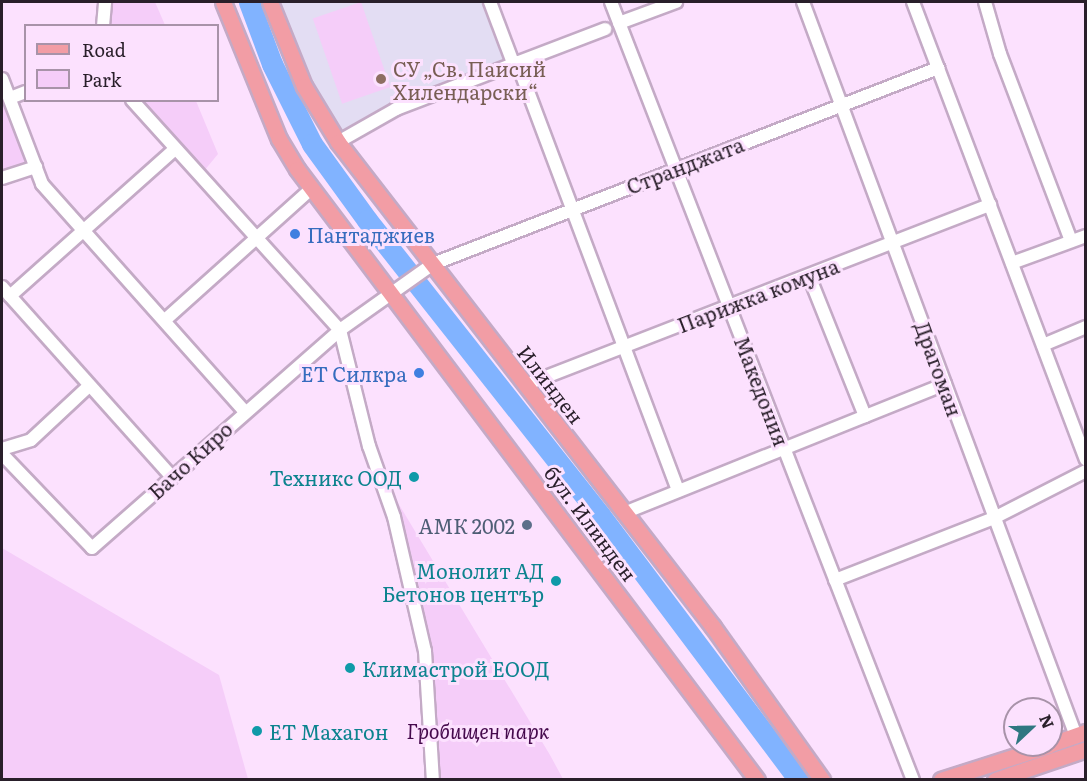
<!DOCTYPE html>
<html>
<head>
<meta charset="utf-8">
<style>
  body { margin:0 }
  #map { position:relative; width:1087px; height:781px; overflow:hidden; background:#fce1fe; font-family:Literata,serif }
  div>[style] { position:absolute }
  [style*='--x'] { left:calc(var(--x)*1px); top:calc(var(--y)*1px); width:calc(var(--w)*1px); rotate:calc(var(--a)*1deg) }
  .education>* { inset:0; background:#e3ddf3 }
  .green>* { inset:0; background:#f5cdf9; transform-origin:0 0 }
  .river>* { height:21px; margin:-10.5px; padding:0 10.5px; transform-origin:10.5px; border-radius:10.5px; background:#81b3ff }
  .roads { filter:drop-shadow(2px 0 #c4aac6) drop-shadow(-2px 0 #c4aac6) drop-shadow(0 2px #c4aac6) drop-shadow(0 -2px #c4aac6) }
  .minor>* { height:12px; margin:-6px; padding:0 6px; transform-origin:6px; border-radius:6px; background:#fff }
  .major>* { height:15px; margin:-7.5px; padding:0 7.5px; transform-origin:7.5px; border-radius:7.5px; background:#f29da5 }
  .dots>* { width:16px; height:16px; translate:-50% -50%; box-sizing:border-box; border:3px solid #fce1fe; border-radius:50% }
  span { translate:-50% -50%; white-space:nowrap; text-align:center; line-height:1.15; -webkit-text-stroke:6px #fce1fe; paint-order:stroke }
  .education-label { font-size:20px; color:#785e54 }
  .left { translate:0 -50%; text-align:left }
  .street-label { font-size:20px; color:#291f2a }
  .shop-label { font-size:20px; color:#366cbe }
  .right { translate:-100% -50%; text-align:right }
  .culture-label { font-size:20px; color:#0d838f }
  .service-label { font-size:20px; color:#4e5e75 }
  .park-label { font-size:20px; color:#45094c; font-style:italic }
  .frame { position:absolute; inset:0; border:3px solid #291f2a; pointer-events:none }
  .legend { position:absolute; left:24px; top:24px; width:195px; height:78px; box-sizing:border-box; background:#fce1fe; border:2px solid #a893a9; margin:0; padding:8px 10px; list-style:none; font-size:18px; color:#291f2a }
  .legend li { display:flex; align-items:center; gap:12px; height:30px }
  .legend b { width:30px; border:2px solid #a893a9 }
  .north { position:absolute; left:1003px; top:697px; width:60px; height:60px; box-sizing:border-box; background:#fce1fe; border:2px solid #a893a9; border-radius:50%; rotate:68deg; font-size:16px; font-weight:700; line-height:24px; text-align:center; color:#291f2a }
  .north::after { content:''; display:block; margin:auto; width:21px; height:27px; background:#2f7781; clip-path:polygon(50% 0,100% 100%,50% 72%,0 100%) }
</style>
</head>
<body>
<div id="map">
  <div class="education">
    <div style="clip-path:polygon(278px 2px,485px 2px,506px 60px,398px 99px,342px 131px,318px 99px)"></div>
  </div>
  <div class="green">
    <div style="clip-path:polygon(111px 2px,155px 2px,165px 25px,110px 25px)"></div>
    <div style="left:361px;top:2px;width:90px;height:51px;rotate:71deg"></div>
    <div style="clip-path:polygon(2px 84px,32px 166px,2px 176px)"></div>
    <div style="clip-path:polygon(140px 101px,196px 101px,218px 154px,204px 171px)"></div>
    <div style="clip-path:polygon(386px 483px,550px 755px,563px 779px,433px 779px,425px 651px)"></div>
    <div style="clip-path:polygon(2px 548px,219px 675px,248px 779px,2px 779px)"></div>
  </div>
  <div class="river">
    <div style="--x:249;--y:2;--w:66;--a:69.6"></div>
    <div style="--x:272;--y:64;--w:89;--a:63.4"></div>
    <div style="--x:312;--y:144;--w:94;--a:54.1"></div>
    <div style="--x:367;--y:220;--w:376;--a:51.7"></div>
    <div style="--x:600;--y:515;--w:331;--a:53.1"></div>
  </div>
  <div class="roads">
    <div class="minor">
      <div style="--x:490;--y:2;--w:65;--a:69.3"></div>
      <div style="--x:611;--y:2;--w:835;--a:68.79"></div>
      <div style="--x:803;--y:2;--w:783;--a:69.6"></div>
      <div style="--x:913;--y:2;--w:489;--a:69.3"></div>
      <div style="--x:985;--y:2;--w:54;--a:73.9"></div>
      <div style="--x:1000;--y:54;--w:200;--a:69.2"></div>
      <div style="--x:619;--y:23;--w:61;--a:-20.2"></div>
      <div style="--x:103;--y:26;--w:24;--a:-85"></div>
      <div style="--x:517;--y:62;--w:458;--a:69.4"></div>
      <div style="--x:2;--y:79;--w:112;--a:69.1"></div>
      <div style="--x:42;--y:184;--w:305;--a:48.3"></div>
      <div style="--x:10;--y:98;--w:17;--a:-21"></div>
      <div style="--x:132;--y:100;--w:310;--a:47.9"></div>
      <div style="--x:340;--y:330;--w:120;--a:76"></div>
      <div style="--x:369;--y:446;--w:75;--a:70.6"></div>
      <div style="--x:394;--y:517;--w:138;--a:77"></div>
      <div style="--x:425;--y:651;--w:129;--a:86.5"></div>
      <div style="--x:338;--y:142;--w:67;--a:-29.6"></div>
      <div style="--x:396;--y:109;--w:224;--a:-20.9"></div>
      <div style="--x:2;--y:178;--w:36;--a:-18"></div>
      <div style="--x:1012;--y:263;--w:79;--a:-20"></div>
      <div style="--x:809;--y:276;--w:151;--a:68.2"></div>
      <div style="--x:2;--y:287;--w:255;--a:48.2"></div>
      <div style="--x:10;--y:296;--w:221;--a:-41.7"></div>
      <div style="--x:165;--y:320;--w:196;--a:-41.9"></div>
      <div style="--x:1043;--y:345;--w:47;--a:-22.7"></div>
      <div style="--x:525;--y:385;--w:499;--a:-21.2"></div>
      <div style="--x:2;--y:449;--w:30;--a:-17"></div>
      <div style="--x:31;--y:440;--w:79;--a:-43"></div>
      <div style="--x:2;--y:454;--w:130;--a:46.2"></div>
      <div style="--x:92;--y:548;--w:330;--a:-41.3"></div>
      <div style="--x:340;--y:330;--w:114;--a:-35.4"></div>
      <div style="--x:433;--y:264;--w:542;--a:-21.21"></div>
      <div style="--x:624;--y:513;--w:346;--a:-21.9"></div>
      <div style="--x:835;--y:580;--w:171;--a:-21.3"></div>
      <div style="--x:994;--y:518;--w:103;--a:-27.1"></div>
    </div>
    <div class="major">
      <div style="--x:223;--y:2;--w:148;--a:67.8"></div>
      <div style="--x:279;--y:139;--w:35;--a:59"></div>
      <div style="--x:297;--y:169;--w:765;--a:53.03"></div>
      <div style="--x:270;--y:2;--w:91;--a:68"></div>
      <div style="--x:304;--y:86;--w:66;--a:58.7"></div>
      <div style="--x:338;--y:142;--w:613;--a:52.29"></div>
      <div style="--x:713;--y:627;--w:188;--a:54.5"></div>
      <div style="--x:1051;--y:744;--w:37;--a:-19"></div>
      <div style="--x:941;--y:780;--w:114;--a:-17.8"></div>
      <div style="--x:995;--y:780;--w:96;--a:-18.8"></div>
    </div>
  </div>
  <div class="dots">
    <div style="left:381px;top:79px;background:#8d6e63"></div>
    <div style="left:295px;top:234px;background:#3f7fe0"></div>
    <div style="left:419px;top:373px;background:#3f7fe0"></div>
    <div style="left:414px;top:477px;background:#0f9aa8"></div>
    <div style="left:527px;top:525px;background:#5c6f8a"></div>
    <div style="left:556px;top:581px;background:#0f9aa8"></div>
    <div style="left:350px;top:668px;background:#0f9aa8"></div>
    <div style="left:257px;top:731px;background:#0f9aa8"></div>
  </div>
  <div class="education-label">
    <span class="left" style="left:393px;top:80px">СУ „Св. Паисий<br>Хилендарски“</span>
  </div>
  <div class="street-label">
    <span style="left:685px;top:165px;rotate:-21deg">Странджата</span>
    <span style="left:758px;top:295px;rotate:-21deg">Парижка комуна</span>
    <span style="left:939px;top:369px;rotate:70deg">Драгоман</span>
    <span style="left:551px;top:384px;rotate:52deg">Илинден</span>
    <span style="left:762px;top:391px;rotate:69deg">Македония</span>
    <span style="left:190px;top:460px;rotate:-42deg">Бачо Киро</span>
    <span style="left:591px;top:523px;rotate:53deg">бул. Илинден</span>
  </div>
  <div class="shop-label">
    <span class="left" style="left:307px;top:234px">Пантаджиев</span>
    <span class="right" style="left:407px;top:373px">ЕТ Силкра</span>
  </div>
  <div class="culture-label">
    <span class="right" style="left:402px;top:477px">Техникс ООД</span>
    <span class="right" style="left:544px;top:582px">Монолит АД<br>Бетонов център</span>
    <span class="left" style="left:362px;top:668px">Климастрой ЕООД</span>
    <span class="left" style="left:269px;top:731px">ЕТ Махагон</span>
  </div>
  <div class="service-label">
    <span class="right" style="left:515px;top:525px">АМК 2002</span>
  </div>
  <div class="park-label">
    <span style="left:478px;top:730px">Гробищен парк</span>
  </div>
  <div class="frame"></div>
  <ul class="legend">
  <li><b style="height:8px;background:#f29da5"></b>Road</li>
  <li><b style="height:16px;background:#f5cdf9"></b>Park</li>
  </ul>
  <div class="north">N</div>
</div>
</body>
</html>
